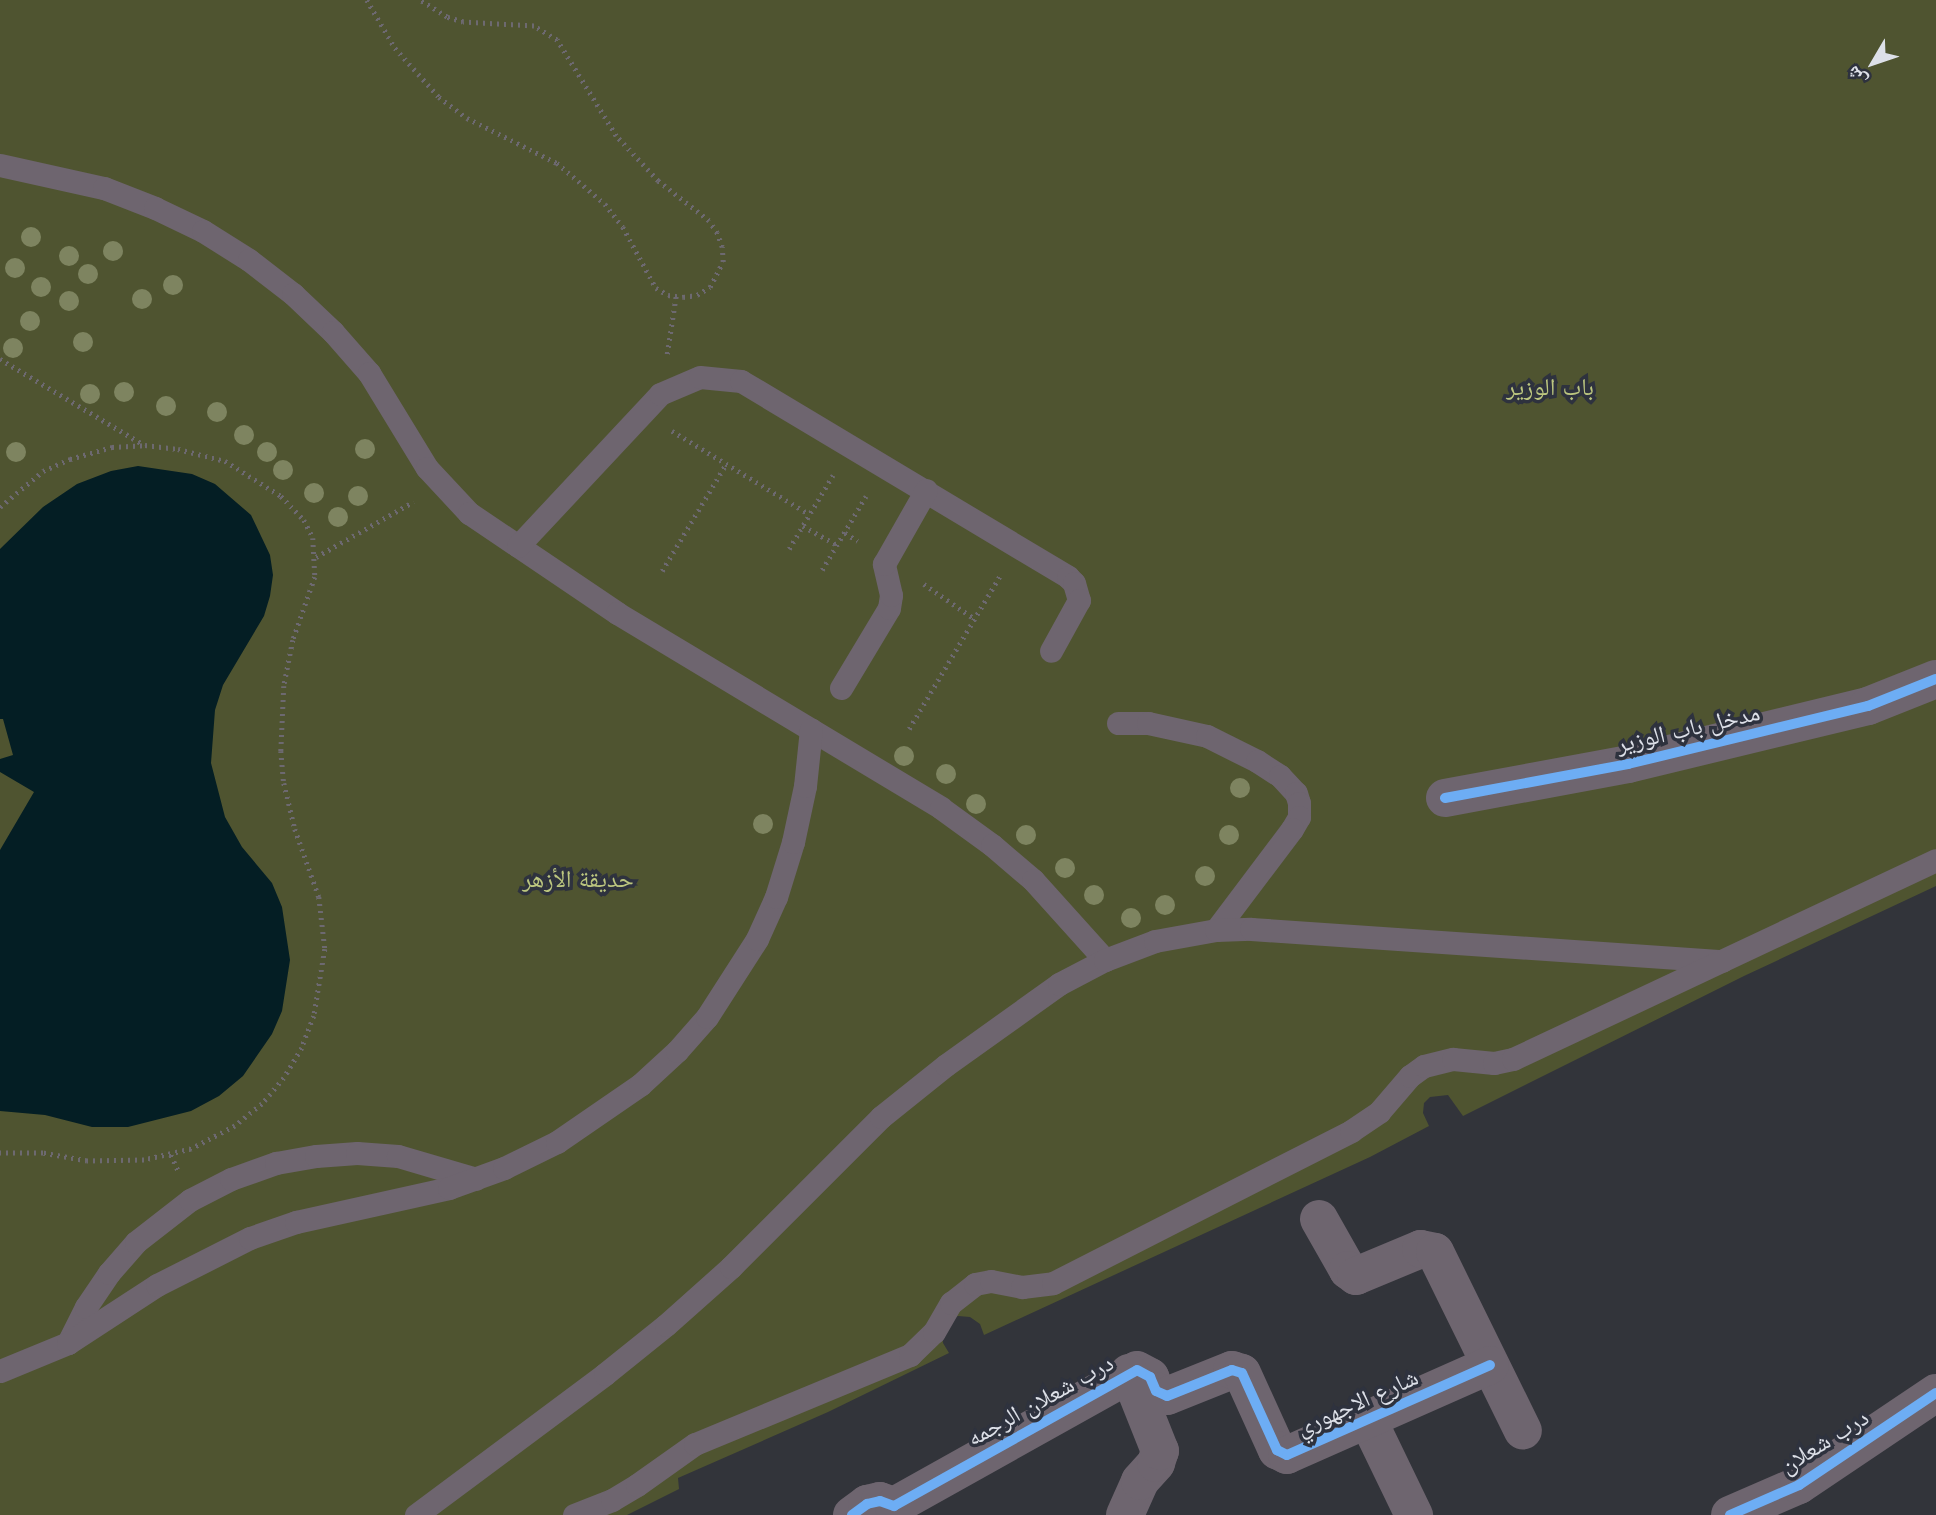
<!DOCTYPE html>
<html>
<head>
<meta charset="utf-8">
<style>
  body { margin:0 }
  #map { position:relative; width:1936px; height:1515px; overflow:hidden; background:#32343a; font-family:Jost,"Noto Naskh Arabic",sans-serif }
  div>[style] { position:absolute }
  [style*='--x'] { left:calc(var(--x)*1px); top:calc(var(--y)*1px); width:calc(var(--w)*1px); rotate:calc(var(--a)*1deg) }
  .green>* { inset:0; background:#4f5430 }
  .water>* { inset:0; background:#041e24 }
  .path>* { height:4.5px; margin-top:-2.25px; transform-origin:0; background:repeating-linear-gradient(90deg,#6d6970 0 2px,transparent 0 7px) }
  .service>* { height:23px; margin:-11.5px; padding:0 11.5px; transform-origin:11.5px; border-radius:11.5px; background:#6e656f }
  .minor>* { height:38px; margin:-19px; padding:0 19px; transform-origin:19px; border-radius:19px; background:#6e656f }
  .cycleway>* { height:10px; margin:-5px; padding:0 5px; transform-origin:5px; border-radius:5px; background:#6dadf4 }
  .trees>* { width:20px; height:20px; margin:-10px; border-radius:50%; background:#7e8460 }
  span { translate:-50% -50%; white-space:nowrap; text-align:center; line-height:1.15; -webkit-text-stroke:7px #2e323e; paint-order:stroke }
  .park-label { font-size:24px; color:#bcc67f }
  .street-label { font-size:24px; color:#dde0e8 }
  .north { position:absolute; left:1838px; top:28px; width:70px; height:70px; -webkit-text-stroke:5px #2e323e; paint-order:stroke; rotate:231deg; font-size:19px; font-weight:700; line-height:28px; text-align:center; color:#dde0e8 }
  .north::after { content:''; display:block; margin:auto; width:24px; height:32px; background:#dde0e8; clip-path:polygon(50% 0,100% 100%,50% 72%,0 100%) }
</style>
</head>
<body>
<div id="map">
  <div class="green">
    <div style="clip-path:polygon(0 0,1936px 0,1936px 886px,1744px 976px,1463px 1116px,1448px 1095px,1430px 1097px,1424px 1103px,1423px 1113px,1429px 1126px,1370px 1157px,984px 1335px,980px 1324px,970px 1317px,958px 1316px,948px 1321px,942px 1331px,943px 1343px,949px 1353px,828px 1412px,678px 1478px,679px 1489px,627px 1515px,0 1515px)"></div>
  </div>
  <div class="water">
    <div style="clip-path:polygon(138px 466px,192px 474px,215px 484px,251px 515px,270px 555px,273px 575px,270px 596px,264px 616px,223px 685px,215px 710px,211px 763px,225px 817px,242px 847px,272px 883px,282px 907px,290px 960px,282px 1011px,272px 1034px,243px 1076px,219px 1096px,191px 1111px,128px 1127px,92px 1127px,45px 1115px,0 1111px,0 850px,34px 792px,0 772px,0 759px,13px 755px,3px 719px,0 719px,0 549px,43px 507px,77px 484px,111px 471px)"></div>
  </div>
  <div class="path">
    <div style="--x:367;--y:0;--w:56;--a:59.7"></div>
    <div style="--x:395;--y:48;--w:66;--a:48.1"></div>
    <div style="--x:439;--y:97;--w:35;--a:37"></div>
    <div style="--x:467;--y:118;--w:101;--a:26.6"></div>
    <div style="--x:557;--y:163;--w:63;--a:40.5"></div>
    <div style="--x:605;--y:204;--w:29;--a:52"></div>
    <div style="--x:623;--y:227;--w:69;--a:61.6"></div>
    <div style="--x:656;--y:288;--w:14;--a:30"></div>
    <div style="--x:668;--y:295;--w:15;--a:8"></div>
    <div style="--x:683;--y:297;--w:14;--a:-8"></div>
    <div style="--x:697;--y:295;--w:15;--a:-32"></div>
    <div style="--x:710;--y:287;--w:28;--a:-63"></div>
    <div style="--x:723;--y:262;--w:15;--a:-94"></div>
    <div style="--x:722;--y:247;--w:15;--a:-110"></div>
    <div style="--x:717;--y:233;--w:14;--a:-124"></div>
    <div style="--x:709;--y:221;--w:65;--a:-141.9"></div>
    <div style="--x:658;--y:181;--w:62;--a:-133"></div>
    <div style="--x:616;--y:136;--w:113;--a:-121.6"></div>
    <div style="--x:557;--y:40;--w:27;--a:-149"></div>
    <div style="--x:534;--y:26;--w:71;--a:-176.8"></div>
    <div style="--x:463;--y:22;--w:17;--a:-163"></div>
    <div style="--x:447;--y:17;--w:32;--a:-148"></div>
    <div style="--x:667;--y:354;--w:59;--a:-81.2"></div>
    <div style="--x:0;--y:359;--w:168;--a:30.8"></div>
    <div style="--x:672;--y:431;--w:160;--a:31.2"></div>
    <div style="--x:0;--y:507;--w:56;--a:-39.9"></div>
    <div style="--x:43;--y:471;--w:30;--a:-24"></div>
    <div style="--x:70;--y:459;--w:44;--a:-15.9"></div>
    <div style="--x:112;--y:447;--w:33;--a:-3"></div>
    <div style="--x:145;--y:445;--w:33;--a:7"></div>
    <div style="--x:178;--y:449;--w:49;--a:14.3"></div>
    <div style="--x:225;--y:461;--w:66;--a:32"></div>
    <div style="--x:281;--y:496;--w:33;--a:46"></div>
    <div style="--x:304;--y:520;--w:20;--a:63"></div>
    <div style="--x:313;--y:538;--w:39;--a:87"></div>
    <div style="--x:315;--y:577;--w:67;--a:109.2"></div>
    <div style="--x:293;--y:640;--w:47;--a:101.1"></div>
    <div style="--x:284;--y:686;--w:65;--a:92.6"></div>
    <div style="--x:281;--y:751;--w:32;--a:85"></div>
    <div style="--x:284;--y:783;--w:47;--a:76.6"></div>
    <div style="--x:295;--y:829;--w:72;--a:70.6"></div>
    <div style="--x:319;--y:897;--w:52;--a:83.4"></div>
    <div style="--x:325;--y:949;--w:68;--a:99.3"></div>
    <div style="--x:314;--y:1016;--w:34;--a:111"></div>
    <div style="--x:302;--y:1048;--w:35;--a:121"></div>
    <div style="--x:284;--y:1078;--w:34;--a:130"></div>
    <div style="--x:262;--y:1104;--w:35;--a:141"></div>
    <div style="--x:235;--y:1126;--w:50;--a:152.4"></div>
    <div style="--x:191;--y:1149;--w:48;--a:166.8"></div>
    <div style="--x:144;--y:1160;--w:57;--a:179"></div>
    <div style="--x:87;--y:1161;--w:45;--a:-169.7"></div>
    <div style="--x:43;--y:1153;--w:43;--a:180"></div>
    <div style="--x:803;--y:526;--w:39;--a:29"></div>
    <div style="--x:845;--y:533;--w:15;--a:32"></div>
    <div style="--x:789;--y:549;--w:86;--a:-59.3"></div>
    <div style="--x:316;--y:557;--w:112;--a:-29.6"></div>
    <div style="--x:822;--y:570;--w:86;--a:-59.3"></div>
    <div style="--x:662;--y:571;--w:125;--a:-59.1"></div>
    <div style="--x:924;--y:584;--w:62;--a:34.5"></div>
    <div style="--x:909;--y:729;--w:178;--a:-59.3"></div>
    <div style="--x:171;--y:1155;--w:17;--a:65"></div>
  </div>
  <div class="service">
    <div style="--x:0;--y:165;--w:107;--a:12.5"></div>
    <div style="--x:104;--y:188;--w:55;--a:21.4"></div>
    <div style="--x:155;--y:208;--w:53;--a:25.6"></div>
    <div style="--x:203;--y:231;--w:54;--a:32.2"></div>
    <div style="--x:249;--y:260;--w:56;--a:37.7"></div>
    <div style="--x:293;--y:294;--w:55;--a:43.5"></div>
    <div style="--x:333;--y:332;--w:55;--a:48.7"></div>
    <div style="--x:369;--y:373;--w:111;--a:58.6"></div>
    <div style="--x:427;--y:468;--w:62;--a:47"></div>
    <div style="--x:469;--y:513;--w:179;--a:34"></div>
    <div style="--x:617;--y:613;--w:378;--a:31"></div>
    <div style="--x:941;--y:808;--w:63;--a:36"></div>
    <div style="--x:992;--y:845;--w:54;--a:40.5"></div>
    <div style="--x:1033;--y:880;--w:108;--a:48"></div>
    <div style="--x:518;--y:546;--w:208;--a:-46.9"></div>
    <div style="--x:660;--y:394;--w:43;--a:-23"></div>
    <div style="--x:700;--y:377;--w:41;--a:5.6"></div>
    <div style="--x:741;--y:381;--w:381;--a:30.9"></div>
    <div style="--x:1068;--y:577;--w:8;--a:45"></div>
    <div style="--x:1074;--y:583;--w:18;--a:74"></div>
    <div style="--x:1079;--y:600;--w:58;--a:118.8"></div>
    <div style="--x:841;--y:688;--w:93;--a:-59"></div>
    <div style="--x:889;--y:608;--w:13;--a:-81"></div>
    <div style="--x:891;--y:595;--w:32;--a:-103"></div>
    <div style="--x:884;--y:564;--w:85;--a:-60.4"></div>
    <div style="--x:1118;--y:723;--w:30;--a:0"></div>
    <div style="--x:1148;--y:723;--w:60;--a:12.4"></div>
    <div style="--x:1207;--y:736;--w:56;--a:26.6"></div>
    <div style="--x:1257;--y:761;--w:27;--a:33"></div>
    <div style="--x:1280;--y:776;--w:23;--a:47"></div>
    <div style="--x:1296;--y:793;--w:10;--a:73"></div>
    <div style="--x:1299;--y:803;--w:14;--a:90"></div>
    <div style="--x:1299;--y:817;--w:14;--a:120"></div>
    <div style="--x:1292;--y:829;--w:126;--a:127"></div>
    <div style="--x:68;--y:1343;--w:40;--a:-63.4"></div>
    <div style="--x:86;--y:1307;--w:41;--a:-55.9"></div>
    <div style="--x:109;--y:1273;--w:41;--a:-48.9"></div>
    <div style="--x:136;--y:1242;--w:68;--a:-37.9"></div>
    <div style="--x:190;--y:1200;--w:46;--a:-27.1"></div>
    <div style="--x:231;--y:1179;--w:48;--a:-19.6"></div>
    <div style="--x:276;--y:1163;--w:41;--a:-9.9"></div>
    <div style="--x:316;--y:1156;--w:41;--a:-4.2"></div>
    <div style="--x:357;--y:1153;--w:41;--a:4.2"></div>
    <div style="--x:398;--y:1156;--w:81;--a:16.4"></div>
    <div style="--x:0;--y:1371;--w:74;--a:-22.4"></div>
    <div style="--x:68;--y:1343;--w:106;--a:-33.1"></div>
    <div style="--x:157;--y:1285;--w:104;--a:-26.8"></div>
    <div style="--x:250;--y:1238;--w:49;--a:-19.2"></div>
    <div style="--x:296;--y:1222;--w:157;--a:-12.5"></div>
    <div style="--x:449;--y:1188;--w:59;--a:-20"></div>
    <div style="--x:504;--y:1168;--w:59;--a:-26.1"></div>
    <div style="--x:557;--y:1142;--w:101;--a:-34.5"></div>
    <div style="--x:640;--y:1085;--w:50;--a:-42.6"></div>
    <div style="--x:677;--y:1051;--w:45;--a:-48.6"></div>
    <div style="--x:707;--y:1017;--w:93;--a:-57.3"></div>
    <div style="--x:757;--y:939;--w:46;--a:-65.7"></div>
    <div style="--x:776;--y:897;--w:58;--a:-72.8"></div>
    <div style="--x:793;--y:842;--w:57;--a:-77.9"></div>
    <div style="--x:805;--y:786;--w:57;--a:-84"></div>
    <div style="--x:416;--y:1515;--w:236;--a:-36.7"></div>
    <div style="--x:605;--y:1374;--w:78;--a:-38.8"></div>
    <div style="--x:666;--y:1325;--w:87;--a:-41.7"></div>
    <div style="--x:731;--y:1267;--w:212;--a:-45"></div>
    <div style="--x:881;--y:1117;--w:83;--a:-38.7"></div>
    <div style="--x:946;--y:1065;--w:139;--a:-35.6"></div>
    <div style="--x:1059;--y:984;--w:52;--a:-27.6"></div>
    <div style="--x:1105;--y:960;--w:53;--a:-20.8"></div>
    <div style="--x:1155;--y:941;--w:62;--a:-10.2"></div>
    <div style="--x:1216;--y:930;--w:35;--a:-2"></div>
    <div style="--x:1251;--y:929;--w:472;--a:3.9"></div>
    <div style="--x:574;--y:1515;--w:41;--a:-21.5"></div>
    <div style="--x:612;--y:1500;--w:29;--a:-31"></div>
    <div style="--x:637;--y:1485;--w:71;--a:-35.3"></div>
    <div style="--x:695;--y:1444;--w:233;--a:-22.5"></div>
    <div style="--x:910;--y:1355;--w:33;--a:-44"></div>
    <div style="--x:934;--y:1332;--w:34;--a:-60"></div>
    <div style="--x:951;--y:1303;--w:31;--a:-38"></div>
    <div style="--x:975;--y:1284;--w:16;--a:-11"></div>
    <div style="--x:991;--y:1281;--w:32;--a:11"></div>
    <div style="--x:1022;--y:1287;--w:31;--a:-7"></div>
    <div style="--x:1053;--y:1283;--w:335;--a:-27"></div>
    <div style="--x:1351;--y:1131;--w:34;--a:-34"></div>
    <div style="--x:1379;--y:1112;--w:48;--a:-49.3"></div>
    <div style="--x:1410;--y:1076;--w:17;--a:-36"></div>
    <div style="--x:1424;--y:1066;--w:30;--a:-14"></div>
    <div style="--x:1453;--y:1059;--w:41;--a:5.6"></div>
    <div style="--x:1494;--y:1063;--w:19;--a:-12"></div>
    <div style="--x:1513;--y:1059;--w:467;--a:-25.2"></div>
  </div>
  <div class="minor">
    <div style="--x:1445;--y:798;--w:186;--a:-10.5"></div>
    <div style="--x:1628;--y:764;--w:247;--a:-13.6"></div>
    <div style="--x:1868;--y:706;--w:73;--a:-21.7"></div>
    <div style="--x:1319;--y:1219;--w:59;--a:60.4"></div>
    <div style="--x:1348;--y:1270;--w:10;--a:37"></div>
    <div style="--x:1356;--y:1276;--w:70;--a:-22.6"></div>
    <div style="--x:1421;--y:1249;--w:14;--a:12"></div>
    <div style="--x:1435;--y:1252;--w:199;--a:63.8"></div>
    <div style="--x:1368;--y:1420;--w:106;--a:64.2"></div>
    <div style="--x:852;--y:1515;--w:19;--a:-36"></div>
    <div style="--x:867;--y:1504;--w:13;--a:-13"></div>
    <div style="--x:880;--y:1501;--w:15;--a:20"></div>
    <div style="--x:894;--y:1506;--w:278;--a:-29.2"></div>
    <div style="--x:1137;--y:1370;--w:15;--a:28"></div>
    <div style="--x:1150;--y:1377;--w:15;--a:67"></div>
    <div style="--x:1156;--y:1391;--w:12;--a:24"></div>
    <div style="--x:1167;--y:1396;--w:70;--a:-21.8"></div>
    <div style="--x:1232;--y:1370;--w:10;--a:17"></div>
    <div style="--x:1242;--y:1373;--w:85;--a:65.6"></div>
    <div style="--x:1277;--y:1450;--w:11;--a:27"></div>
    <div style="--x:1287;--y:1455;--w:222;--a:-23.9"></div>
    <div style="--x:1125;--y:1515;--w:37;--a:-66"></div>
    <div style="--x:1140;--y:1481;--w:24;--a:-48"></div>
    <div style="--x:1156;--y:1463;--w:13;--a:-72"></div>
    <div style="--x:1160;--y:1451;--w:84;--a:-111.7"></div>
    <div style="--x:1730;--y:1515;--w:75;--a:-23.5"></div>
    <div style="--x:1799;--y:1485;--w:165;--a:-33.9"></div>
  </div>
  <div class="cycleway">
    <div style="--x:1445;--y:798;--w:186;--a:-10.5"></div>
    <div style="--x:1628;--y:764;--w:247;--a:-13.6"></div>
    <div style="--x:1868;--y:706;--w:73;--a:-21.7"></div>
    <div style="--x:852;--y:1515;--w:19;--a:-36"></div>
    <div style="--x:867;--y:1504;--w:13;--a:-13"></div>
    <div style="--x:880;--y:1501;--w:15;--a:20"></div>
    <div style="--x:894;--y:1506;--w:278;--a:-29.2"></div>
    <div style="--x:1137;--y:1370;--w:15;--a:28"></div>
    <div style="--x:1150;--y:1377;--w:15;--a:67"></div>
    <div style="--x:1156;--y:1391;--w:12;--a:24"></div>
    <div style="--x:1167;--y:1396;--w:70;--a:-21.8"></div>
    <div style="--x:1232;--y:1370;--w:10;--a:17"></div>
    <div style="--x:1242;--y:1373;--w:85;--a:65.6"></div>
    <div style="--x:1277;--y:1450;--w:11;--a:27"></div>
    <div style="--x:1287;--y:1455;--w:222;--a:-23.9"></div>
    <div style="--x:1730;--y:1515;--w:75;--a:-23.5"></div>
    <div style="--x:1799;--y:1485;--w:165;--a:-33.9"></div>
  </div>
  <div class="trees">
    <div style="left:31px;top:237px"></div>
    <div style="left:113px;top:251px"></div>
    <div style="left:69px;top:256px"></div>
    <div style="left:15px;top:268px"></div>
    <div style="left:88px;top:274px"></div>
    <div style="left:173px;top:285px"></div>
    <div style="left:41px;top:287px"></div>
    <div style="left:142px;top:299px"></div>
    <div style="left:69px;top:301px"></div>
    <div style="left:30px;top:321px"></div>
    <div style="left:83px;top:342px"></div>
    <div style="left:13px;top:348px"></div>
    <div style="left:124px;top:392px"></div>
    <div style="left:90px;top:394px"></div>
    <div style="left:166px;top:406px"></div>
    <div style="left:217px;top:412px"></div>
    <div style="left:244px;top:435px"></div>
    <div style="left:365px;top:449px"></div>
    <div style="left:16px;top:452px"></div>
    <div style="left:267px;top:452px"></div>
    <div style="left:283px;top:470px"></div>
    <div style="left:314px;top:493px"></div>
    <div style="left:358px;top:496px"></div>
    <div style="left:338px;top:517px"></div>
    <div style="left:904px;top:756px"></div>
    <div style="left:946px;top:774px"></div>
    <div style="left:1240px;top:788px"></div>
    <div style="left:976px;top:804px"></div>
    <div style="left:763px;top:824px"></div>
    <div style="left:1026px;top:835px"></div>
    <div style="left:1229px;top:835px"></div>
    <div style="left:1065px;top:868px"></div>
    <div style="left:1205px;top:876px"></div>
    <div style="left:1094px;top:895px"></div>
    <div style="left:1165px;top:905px"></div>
    <div style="left:1131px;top:918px"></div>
  </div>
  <div class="park-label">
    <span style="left:1550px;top:387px">باب الوزير</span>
    <span style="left:578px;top:879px">حديقة الأزهر</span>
  </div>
  <div class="street-label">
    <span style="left:1688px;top:728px;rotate:-13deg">مدخل باب الوزير</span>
    <span style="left:1040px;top:1400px;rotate:-29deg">درب شعلان الرجمه</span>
    <span style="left:1357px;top:1402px;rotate:-24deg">شارع الاجهوري</span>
    <span style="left:1824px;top:1441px;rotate:-32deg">درب شعلان</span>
  </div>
  <div class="north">ش</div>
</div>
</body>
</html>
